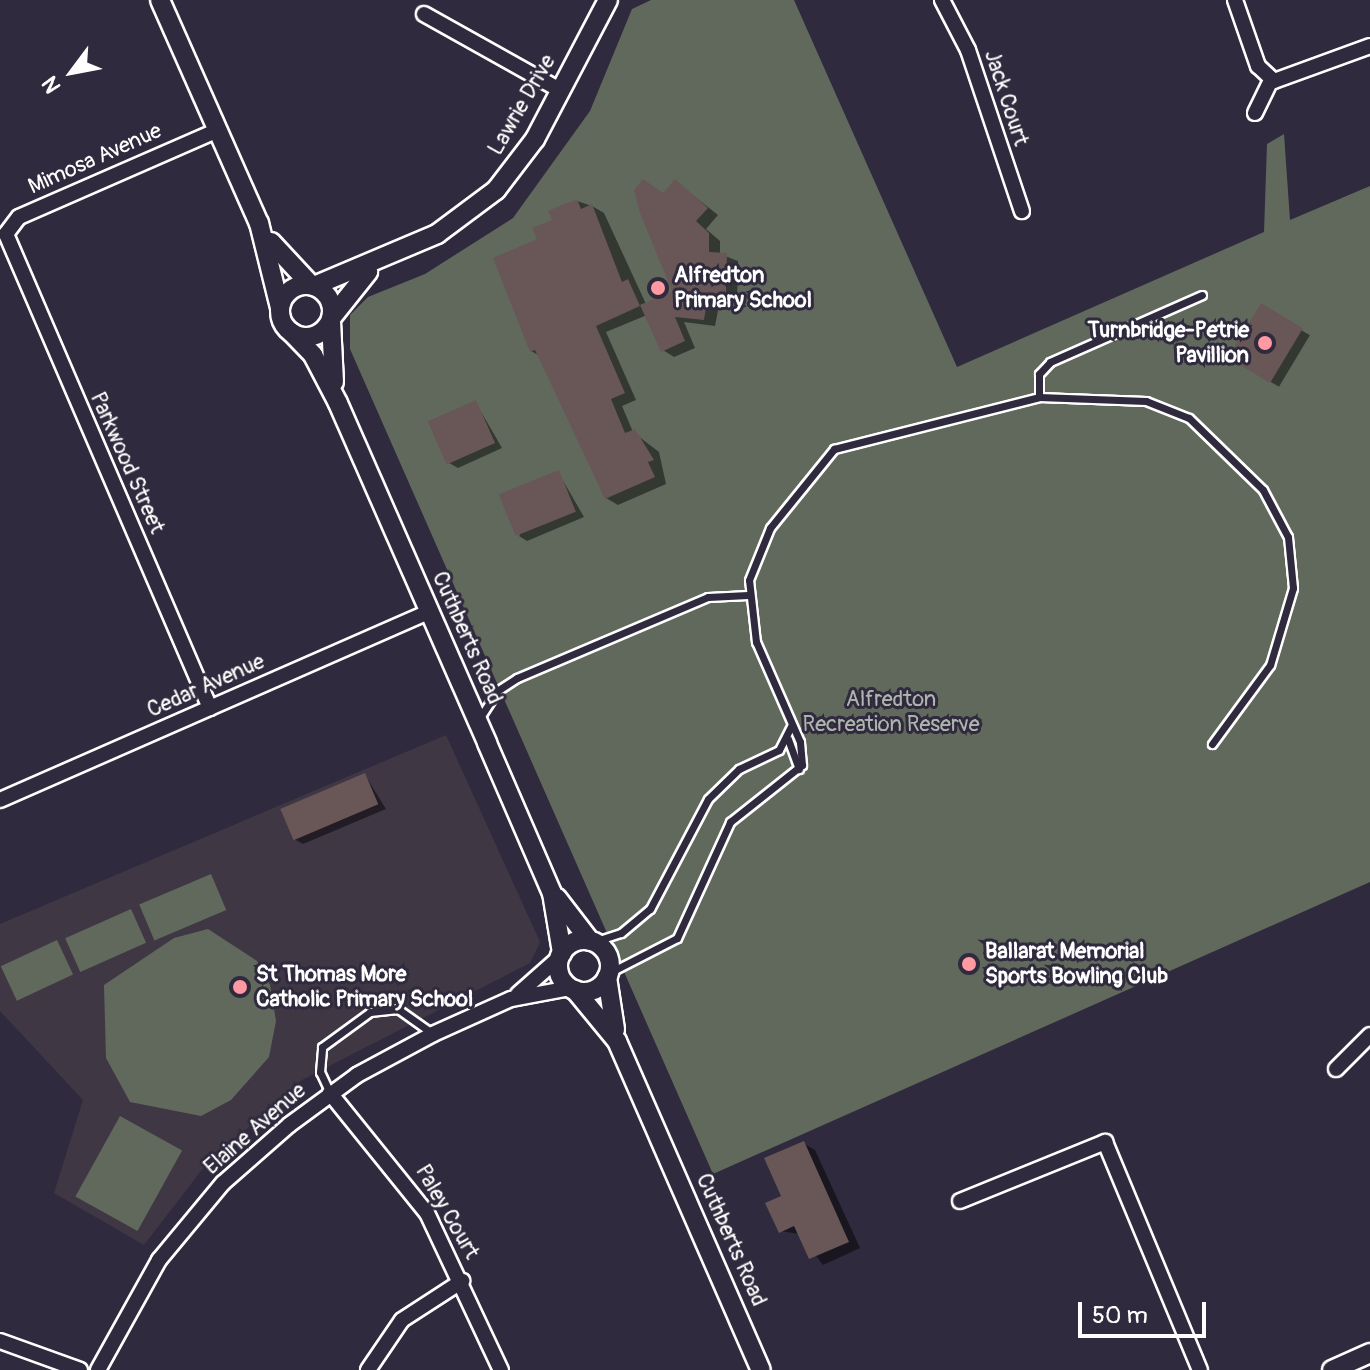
<!DOCTYPE html>
<html>
<head>
<meta charset="utf-8">
<style>
  body { margin:0 }
  #map { position:relative; width:1370px; height:1370px; overflow:hidden; background:#2f2a3d; font-family:Pangolin,sans-serif }
  div>[style] { position:absolute }
  [style*='--x'] { left:calc(var(--x)*1px); top:calc(var(--y)*1px); width:calc(var(--w)*1px); rotate:calc(var(--a)*1deg) }
  .built>* { inset:0; background:#403745 }
  .green>* { inset:0; background:#61695d; transform-origin:0 0 }
  .shadow>* { inset:0; background:#0007; transform-origin:0 0 }
  .building>* { inset:0; background:#695657; transform-origin:0 0 }
  .roads { filter:drop-shadow(2px 0 #fff) drop-shadow(-2px 0 #fff) drop-shadow(0 2px #fff) drop-shadow(0 -2px #fff) }
  .service>* { height:7px; margin:-3.5px; padding:0 3.5px; transform-origin:3.5px; border-radius:3.5px; background:#2f2a3d }
  .minor>* { height:14px; margin:-7px; padding:0 7px; transform-origin:7px; border-radius:7px; background:#2f2a3d }
  .tertiary>* { height:18px; margin:-9px; padding:0 9px; transform-origin:9px; border-radius:9px; background:#2f2a3d }
  .tertiary>.ring { margin:-9px; padding:0; box-sizing:content-box; background:none; border:18px solid #2f2a3d; border-radius:50% }
  .dots>* { width:22px; height:22px; translate:-50% -50%; box-sizing:border-box; border:4px solid #2f2a3d; border-radius:50% }
  span { translate:-50% -50%; white-space:nowrap; text-align:center; line-height:1.15; -webkit-text-stroke:6px #2f2a3d; paint-order:stroke }
  .street-label { font-size:22px; color:#fff }
  .poi-label { font-size:22px; color:#fff; font-weight:700 }
  .left { translate:0 -50%; text-align:left }
  .right { translate:-100% -50%; text-align:right }
  .park-label { font-size:22px; color:#b0b4ae }
  .north { position:absolute; left:32px; top:32px; width:80px; height:80px; -webkit-text-stroke:6px #2f2a3d; paint-order:stroke; rotate:238deg; font-size:22px; font-weight:700; line-height:32px; text-align:center; color:#fff }
  .north::after { content:''; display:block; margin:auto; width:28px; height:36px; background:#fff; clip-path:polygon(50% 0,100% 100%,50% 72%,0 100%) }
  .scale { position:absolute; left:1078px; top:1302px; width:128px; height:36px; box-sizing:border-box; border:4px solid #fff; border-top:0; padding-left:10px; font-size:24px; line-height:28px; white-space:nowrap; color:#fff; -webkit-text-stroke:6px #2f2a3d; paint-order:stroke }
</style>
</head>
<body>
<div id="map">
  <div class="built">
    <div style="clip-path:polygon(446px 735px,540px 942px,530px 963px,302px 1080px,204px 1167px,144px 1245px,54px 1193px,83px 1100px,0 1011px,0 924px)"></div>
  </div>
  <div class="green">
    <div style="clip-path:polygon(651px 0,794px 0,957px 367px,1264px 232px,1267px 144px,1284px 134px,1290px 220px,1370px 186px,1370px 882px,713px 1174px,350px 349px,350px 315px,368px 297px,425px 274px,513px 218px,590px 111px,632px 9px)"></div>
    <div style="left:211px;top:874px;width:39px;height:78px;rotate:67deg"></div>
    <div style="left:131px;top:909px;width:37px;height:72px;rotate:66deg"></div>
    <div style="clip-path:polygon(208px 929px,257px 961px,270px 985px,276px 1021px,269px 1057px,231px 1100px,201px 1116px,130px 1102px,106px 1058px,104px 985px,174px 938px)"></div>
    <div style="left:57px;top:940px;width:38px;height:62px;rotate:65deg"></div>
    <div style="left:120px;top:1116px;width:71px;height:92px;rotate:29deg"></div>
  </div>
  <div class="shadow">
    <div style="clip-path:polygon(675px 181px,718px 215px,706px 229px,720px 241px,720px 254px,738px 261px,737px 302px,720px 300px,715px 326px,684px 322px,695px 348px,674px 357px,663px 350px,647px 315px,606px 332px,636px 400px,622px 406px,633px 432px,659px 452px,666px 484px,618px 505px,606px 498px,540px 356px,531px 351px,539px 241px,577px 201px,592px 206px,604px 213px,646px 304px,674px 292px,665px 194px)"></div>
    <div style="left:1261px;top:306px;width:57px;height:60px;rotate:31deg"></div>
    <div style="clip-path:polygon(476px 403px,502px 448px,458px 468px,449px 463px)"></div>
    <div style="clip-path:polygon(558px 472px,584px 517px,527px 541px,519px 536px)"></div>
    <div style="clip-path:polygon(365px 775px,386px 809px,303px 844px,294px 839px)"></div>
    <div style="clip-path:polygon(803px 1143px,815px 1150px,860px 1248px,823px 1265px,800px 1234px,780px 1231px)"></div>
  </div>
  <div class="building">
    <div style="clip-path:polygon(643px 179px,663px 193px,675px 179px,708px 208px,696px 221px,709px 233px,709px 252px,727px 253px,726px 296px,708px 295px,704px 320px,675px 317px,685px 341px,661px 352px,640px 305px,672px 291px,640px 213px,634px 190px)"></div>
    <div style="clip-path:polygon(577px 199px,581px 209px,592px 204px,622px 282px,628px 279px,640px 306px,596px 326px,625px 393px,611px 399px,625px 433px,635px 429px,654px 460px,648px 462px,655px 477px,605px 499px,535px 350px,530px 352px,493px 258px,537px 239px,532px 228px,552px 220px,548px 211px)"></div>
    <div style="left:1261px;top:303px;width:49px;height:64px;rotate:31deg"></div>
    <div style="left:476px;top:400px;width:47px;height:53px;rotate:66deg"></div>
    <div style="left:559px;top:470px;width:45px;height:65px;rotate:68deg"></div>
    <div style="left:365px;top:773px;width:34px;height:92px;rotate:67deg"></div>
    <div style="clip-path:polygon(804px 1141px,849px 1242px,809px 1259px,794px 1226px,779px 1233px,765px 1203px,781px 1196px,764px 1158px)"></div>
  </div>
  <div class="roads">
    <div class="service">
      <div style="--x:1039;--y:397;--w:23;--a:-90"></div>
      <div style="--x:1039;--y:374;--w:16;--a:-47"></div>
      <div style="--x:1050;--y:362;--w:166;--a:-23.8"></div>
      <div style="--x:479;--y:719;--w:33;--a:-57"></div>
      <div style="--x:497;--y:691;--w:24;--a:-33"></div>
      <div style="--x:517;--y:678;--w:207;--a:-23"></div>
      <div style="--x:708;--y:597;--w:40;--a:-2.9"></div>
      <div style="--x:788;--y:739;--w:32;--a:70"></div>
      <div style="--x:593;--y:942;--w:29;--a:-18"></div>
      <div style="--x:621;--y:933;--w:38;--a:-40"></div>
      <div style="--x:650;--y:909;--w:124;--a:-62.2"></div>
      <div style="--x:708;--y:799;--w:43;--a:-44.1"></div>
      <div style="--x:739;--y:769;--w:44;--a:-25.4"></div>
      <div style="--x:779;--y:750;--w:27;--a:-63"></div>
      <div style="--x:609;--y:973;--w:76;--a:-27.2"></div>
      <div style="--x:677;--y:938;--w:128;--a:-65.4"></div>
      <div style="--x:730;--y:822;--w:92;--a:-38.4"></div>
      <div style="--x:802;--y:765;--w:23;--a:-95"></div>
      <div style="--x:800;--y:742;--w:109;--a:-113.7"></div>
      <div style="--x:756;--y:642;--w:62;--a:-96.4"></div>
      <div style="--x:749;--y:580;--w:56;--a:-68"></div>
      <div style="--x:770;--y:528;--w:102;--a:-51"></div>
      <div style="--x:834;--y:449;--w:211;--a:-14.2"></div>
      <div style="--x:1039;--y:397;--w:107;--a:2.1"></div>
      <div style="--x:1146;--y:401;--w:46;--a:21.6"></div>
      <div style="--x:1189;--y:418;--w:103;--a:44.2"></div>
      <div style="--x:1263;--y:490;--w:53;--a:62"></div>
      <div style="--x:1288;--y:537;--w:51;--a:84.4"></div>
      <div style="--x:1293;--y:588;--w:80;--a:106.6"></div>
      <div style="--x:1270;--y:665;--w:98;--a:126.3"></div>
      <div style="--x:330;--y:1093;--w:23;--a:-115"></div>
      <div style="--x:320;--y:1072;--w:25;--a:-85"></div>
      <div style="--x:322;--y:1047;--w:59;--a:-36.1"></div>
      <div style="--x:370;--y:1012;--w:28;--a:-6"></div>
      <div style="--x:398;--y:1009;--w:43;--a:35.5"></div>
    </div>
    <div class="minor">
      <div style="--x:942;--y:0;--w:56;--a:62.5"></div>
      <div style="--x:968;--y:50;--w:170;--a:71.5"></div>
      <div style="--x:1235;--y:0;--w:70;--a:70.8"></div>
      <div style="--x:1258;--y:66;--w:22;--a:43"></div>
      <div style="--x:1274;--y:81;--w:102;--a:-20"></div>
      <div style="--x:424;--y:14;--w:156;--a:29.2"></div>
      <div style="--x:1255;--y:113;--w:37;--a:-64"></div>
      <div style="--x:210;--y:708;--w:516;--a:-113.29"></div>
      <div style="--x:6;--y:234;--w:21;--a:-53"></div>
      <div style="--x:19;--y:217;--w:215;--a:-23.6"></div>
      <div style="--x:0;--y:800;--w:468;--a:-23.7"></div>
      <div style="--x:518;--y:994;--w:56;--a:-41.4"></div>
      <div style="--x:1336;--y:1069;--w:48;--a:-45"></div>
      <div style="--x:330;--y:1093;--w:154;--a:51.1"></div>
      <div style="--x:427;--y:1213;--w:174;--a:64.8"></div>
      <div style="--x:960;--y:1201;--w:157;--a:-22.1"></div>
      <div style="--x:1105;--y:1142;--w:247;--a:67.4"></div>
      <div style="--x:0;--y:1341;--w:85;--a:19.9"></div>
      <div style="--x:98;--y:1370;--w:126;--a:-61"></div>
      <div style="--x:159;--y:1260;--w:100;--a:-50.3"></div>
      <div style="--x:223;--y:1183;--w:88;--a:-41.3"></div>
      <div style="--x:289;--y:1125;--w:84;--a:-36.3"></div>
      <div style="--x:357;--y:1075;--w:86;--a:-28.3"></div>
      <div style="--x:433;--y:1034;--w:85;--a:-24.2"></div>
      <div style="--x:511;--y:999;--w:61;--a:-10.4"></div>
      <div style="--x:368;--y:1370;--w:60;--a:-55.8"></div>
      <div style="--x:402;--y:1320;--w:72;--a:-33"></div>
    </div>
    <div class="tertiary">
      <div style="--x:160;--y:0;--w:244;--a:66.1"></div>
      <div style="--x:259;--y:223;--w:88;--a:76.1"></div>
      <div style="--x:271;--y:242;--w:59;--a:47.1"></div>
      <div class="ring" style="left:280px;top:285px;width:34px;height:34px"></div>
      <div style="--x:314;--y:286;--w:134;--a:-22.9"></div>
      <div style="--x:437;--y:234;--w:74;--a:-36.7"></div>
      <div style="--x:496;--y:190;--w:64;--a:-52.6"></div>
      <div style="--x:535;--y:139;--w:157;--a:-62.3"></div>
      <div style="--x:332;--y:317;--w:58;--a:-51.3"></div>
      <div style="--x:331;--y:321;--w:61;--a:87.2"></div>
      <div style="--x:291;--y:332;--w:32;--a:46"></div>
      <div style="--x:313;--y:355;--w:54;--a:62.5"></div>
      <div style="--x:338;--y:403;--w:371;--a:66.3"></div>
      <div style="--x:487;--y:743;--w:163;--a:66.6"></div>
      <div style="--x:552;--y:893;--w:61;--a:80.5"></div>
      <div style="--x:557;--y:898;--w:54;--a:52.5"></div>
      <div class="ring" style="left:558px;top:940px;width:34px;height:34px"></div>
      <div style="--x:607;--y:977;--w:53;--a:81.3"></div>
      <div style="--x:575;--y:990;--w:66;--a:50.5"></div>
      <div style="--x:617;--y:1041;--w:359;--a:66.4"></div>
      <div style="--x:1332;--y:1370;--w:42;--a:-24.1"></div>
    </div>
  </div>
  <div class="dots">
    <div style="left:658px;top:288px;background:#ff9aa2"></div>
    <div style="left:1265px;top:343px;background:#ff9aa2"></div>
    <div style="left:969px;top:964px;background:#ff9aa2"></div>
    <div style="left:240px;top:987px;background:#ff9aa2"></div>
  </div>
  <div class="street-label">
    <span style="left:1006px;top:98px;rotate:72deg">Jack Court</span>
    <span style="left:522px;top:105px;rotate:-60deg">Lawrie Drive</span>
    <span style="left:95px;top:159px;rotate:-24deg">Mimosa Avenue</span>
    <span style="left:127px;top:463px;rotate:66deg">Parkwood Street</span>
    <span style="left:467px;top:638px;rotate:66deg">Cuthberts Road</span>
    <span style="left:206px;top:686px;rotate:-24deg">Cedar Avenue</span>
    <span style="left:255px;top:1129px;rotate:-41deg">Elaine Avenue</span>
    <span style="left:447px;top:1212px;rotate:60deg">Paley Court</span>
    <span style="left:731px;top:1240px;rotate:66deg">Cuthberts Road</span>
  </div>
  <div class="poi-label">
    <span class="left" style="left:674px;top:288px">Alfredton<br>Primary School</span>
    <span class="right" style="left:1249px;top:343px">Turnbridge-Petrie<br>Pavillion</span>
    <span class="left" style="left:985px;top:964px">Ballarat Memorial<br>Sports Bowling Club</span>
    <span class="left" style="left:256px;top:987px">St Thomas More<br>Catholic Primary School</span>
  </div>
  <div class="park-label">
    <span style="left:891px;top:712px">Alfredton<br>Recreation Reserve</span>
  </div>
  <div class="north">N</div>
  <div class="scale">50 m</div>
</div>
</body>
</html>
